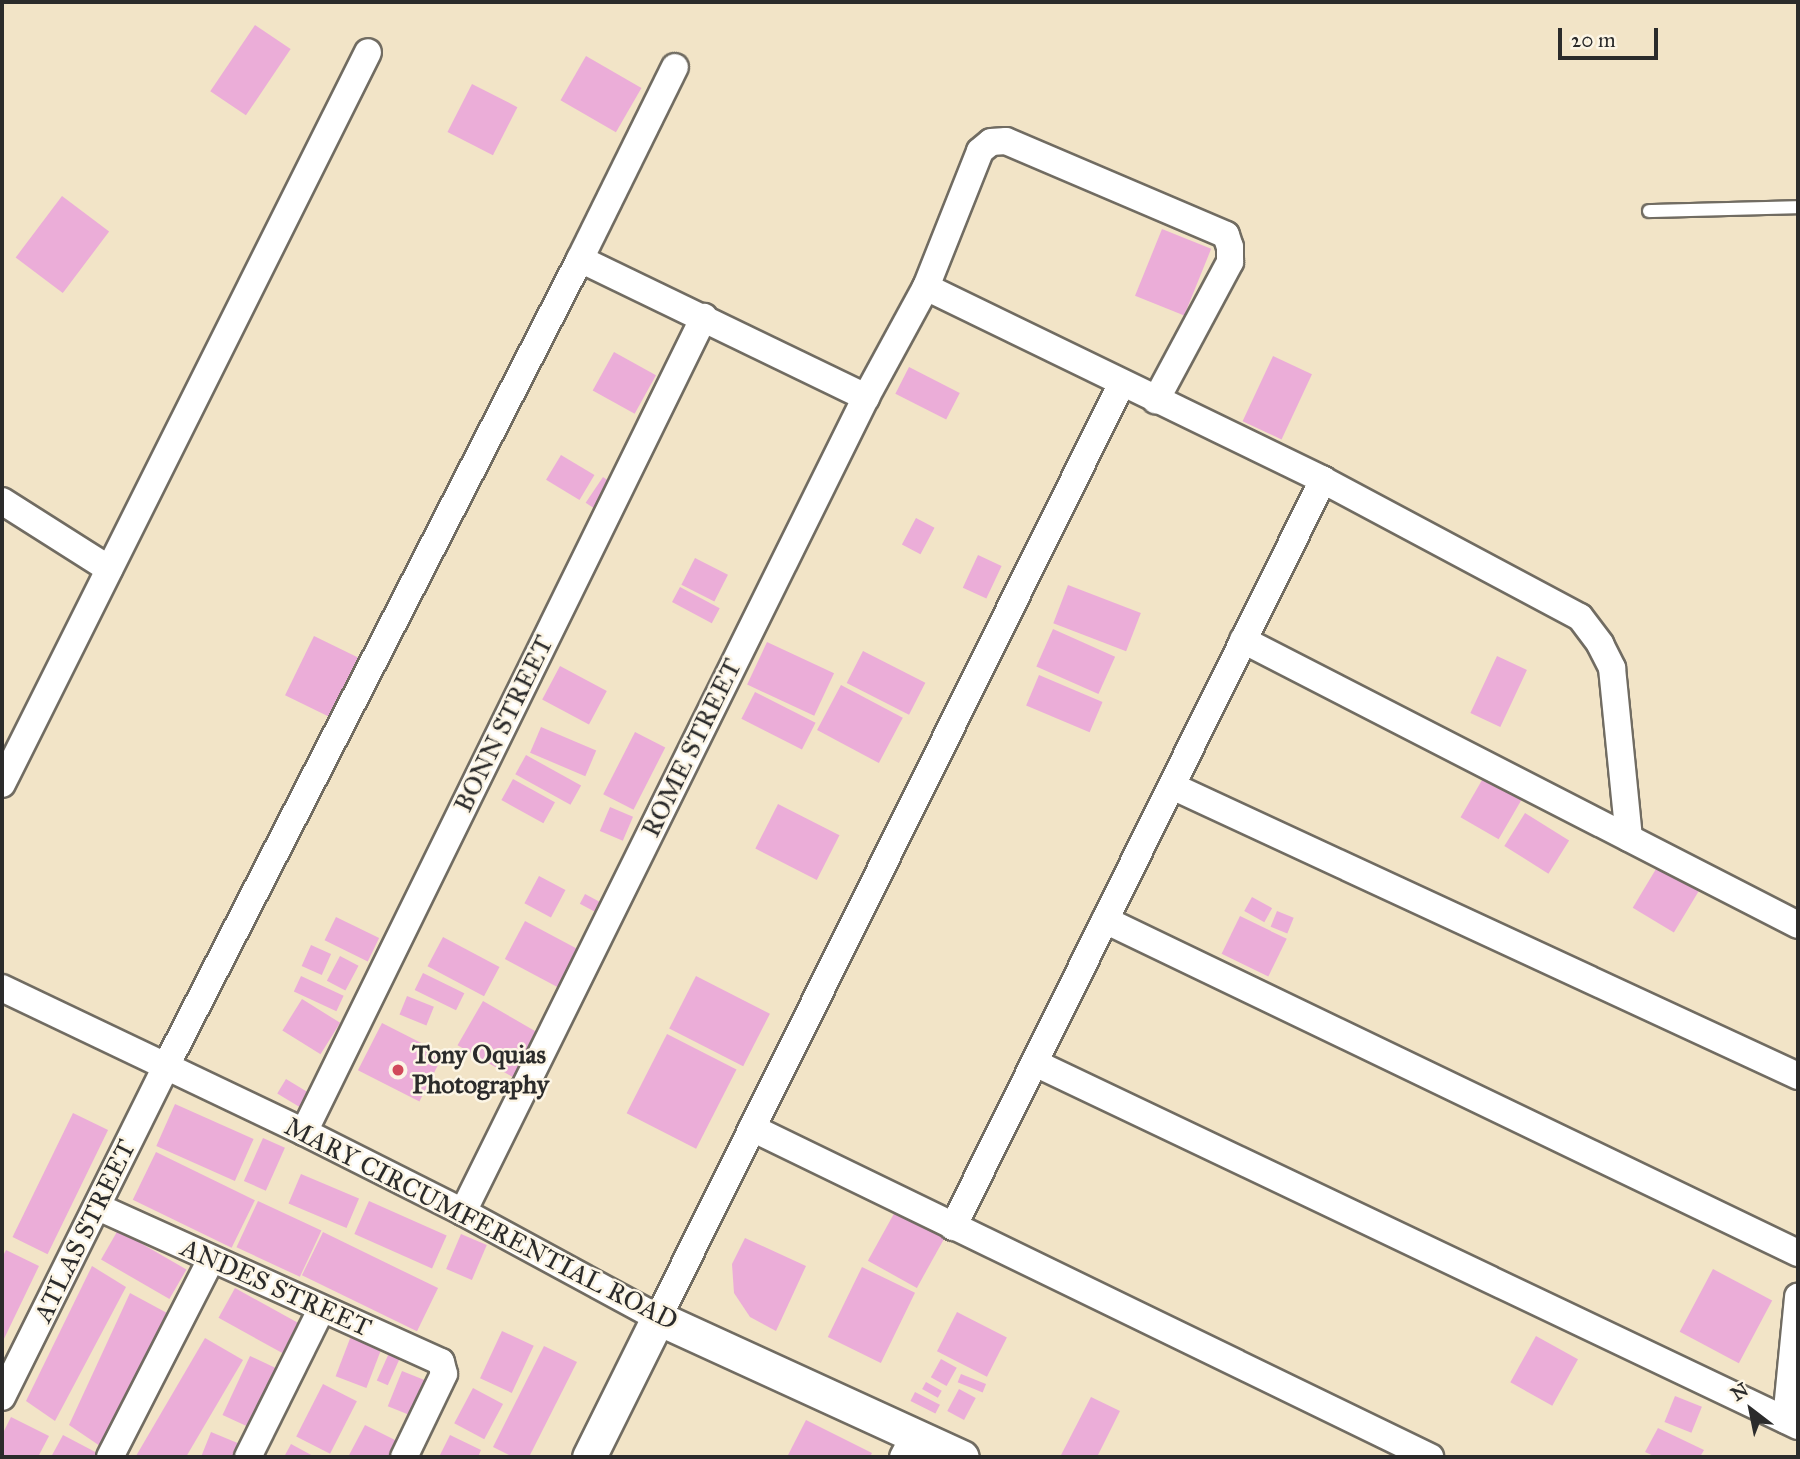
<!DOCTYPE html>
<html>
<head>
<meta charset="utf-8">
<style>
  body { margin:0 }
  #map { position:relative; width:1800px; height:1459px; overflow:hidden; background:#f2e4c7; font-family:"IM FELL Great Primer",serif }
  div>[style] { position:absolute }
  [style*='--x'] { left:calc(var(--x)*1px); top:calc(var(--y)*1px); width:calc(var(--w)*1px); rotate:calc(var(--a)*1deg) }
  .building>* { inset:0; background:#ebadd8; transform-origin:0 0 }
  .roads { filter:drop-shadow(2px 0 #716c62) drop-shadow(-2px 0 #716c62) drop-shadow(0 2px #716c62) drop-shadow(0 -2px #716c62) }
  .service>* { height:12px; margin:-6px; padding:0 6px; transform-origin:6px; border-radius:6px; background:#fff }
  .minor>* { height:26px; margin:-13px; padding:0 13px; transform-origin:13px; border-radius:13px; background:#fff }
  .tertiary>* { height:33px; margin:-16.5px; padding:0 16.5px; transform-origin:16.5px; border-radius:16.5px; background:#fff }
  .dots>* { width:19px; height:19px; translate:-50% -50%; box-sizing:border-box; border:4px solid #fcf5e5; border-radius:50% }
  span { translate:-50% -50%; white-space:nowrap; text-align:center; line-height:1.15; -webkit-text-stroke:5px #fcf5e5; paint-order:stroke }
  .street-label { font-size:26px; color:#2b2b2b }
  .poi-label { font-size:26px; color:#2b2b2b; font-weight:700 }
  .left { translate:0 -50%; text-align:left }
  .frame { position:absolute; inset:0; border:4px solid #2b2b2b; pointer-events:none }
  .north { position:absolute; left:1716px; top:1375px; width:70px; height:70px; -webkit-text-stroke:5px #fcf5e5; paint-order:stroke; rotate:328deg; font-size:19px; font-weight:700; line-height:28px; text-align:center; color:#2b2b2b }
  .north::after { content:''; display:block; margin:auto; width:24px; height:32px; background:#2b2b2b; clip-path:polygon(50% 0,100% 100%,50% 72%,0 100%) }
  .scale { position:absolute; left:1558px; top:28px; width:100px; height:32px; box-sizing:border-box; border:4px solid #2b2b2b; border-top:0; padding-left:9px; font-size:21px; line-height:24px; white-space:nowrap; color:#2b2b2b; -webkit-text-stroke:5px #fcf5e5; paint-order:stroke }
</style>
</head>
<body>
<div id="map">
  <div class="building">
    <div style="left:255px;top:25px;width:43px;height:80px;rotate:34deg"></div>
    <div style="left:586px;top:56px;width:64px;height:51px;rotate:30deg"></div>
    <div style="left:472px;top:84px;width:51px;height:54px;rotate:27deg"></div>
    <div style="left:62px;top:196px;width:59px;height:77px;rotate:37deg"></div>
    <div style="left:1162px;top:229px;width:53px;height:72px;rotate:22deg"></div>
    <div style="left:614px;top:352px;width:48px;height:44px;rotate:29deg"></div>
    <div style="left:1273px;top:356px;width:43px;height:72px;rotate:25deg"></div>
    <div style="left:909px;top:367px;width:57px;height:30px;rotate:27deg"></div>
    <div style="left:561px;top:455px;width:39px;height:29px;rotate:31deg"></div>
    <div style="left:603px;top:477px;width:11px;height:31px;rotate:34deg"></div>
    <div style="left:916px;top:518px;width:21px;height:30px;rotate:28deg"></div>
    <div style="left:978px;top:555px;width:26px;height:36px;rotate:25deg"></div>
    <div style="left:695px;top:558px;width:37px;height:30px;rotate:27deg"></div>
    <div style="left:1068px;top:585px;width:78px;height:41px;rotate:21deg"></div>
    <div style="left:680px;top:587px;width:45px;height:17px;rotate:28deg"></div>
    <div style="left:1053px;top:629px;width:68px;height:41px;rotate:24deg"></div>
    <div style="left:314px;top:636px;width:53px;height:66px;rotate:26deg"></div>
    <div style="left:767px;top:642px;width:74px;height:47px;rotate:25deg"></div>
    <div style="left:863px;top:651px;width:70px;height:36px;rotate:27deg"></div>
    <div style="left:1497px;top:656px;width:33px;height:63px;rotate:25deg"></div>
    <div style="left:560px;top:666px;width:53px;height:38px;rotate:28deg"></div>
    <div style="left:1039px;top:675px;width:69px;height:33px;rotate:23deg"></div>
    <div style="left:841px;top:685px;width:70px;height:51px;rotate:28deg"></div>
    <div style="left:755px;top:692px;width:68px;height:30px;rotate:27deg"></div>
    <div style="left:541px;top:727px;width:60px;height:28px;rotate:23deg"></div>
    <div style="left:635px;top:732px;width:34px;height:70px;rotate:27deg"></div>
    <div style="left:526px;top:755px;width:63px;height:22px;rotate:29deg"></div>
    <div style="left:1489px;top:768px;width:44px;height:57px;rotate:30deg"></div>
    <div style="left:513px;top:779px;width:48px;height:24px;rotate:29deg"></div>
    <div style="left:778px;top:804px;width:69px;height:50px;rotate:27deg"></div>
    <div style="left:610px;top:807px;width:25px;height:26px;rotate:23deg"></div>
    <div style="left:1525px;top:813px;width:52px;height:39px;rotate:32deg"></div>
    <div style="left:1659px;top:864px;width:48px;height:51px;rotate:31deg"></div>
    <div style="left:539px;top:876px;width:30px;height:31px;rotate:28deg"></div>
    <div style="left:585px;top:894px;width:17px;height:11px;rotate:28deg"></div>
    <div style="left:1252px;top:897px;width:23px;height:16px;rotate:29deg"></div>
    <div style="left:1277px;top:911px;width:18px;height:17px;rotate:22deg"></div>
    <div style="left:1240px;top:916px;width:52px;height:42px;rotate:26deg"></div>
    <div style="left:336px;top:917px;width:48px;height:26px;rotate:26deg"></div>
    <div style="left:525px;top:921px;width:60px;height:43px;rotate:28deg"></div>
    <div style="left:443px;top:937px;width:64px;height:33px;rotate:28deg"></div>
    <div style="left:311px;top:945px;width:22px;height:23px;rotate:24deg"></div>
    <div style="left:340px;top:956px;width:21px;height:28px;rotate:28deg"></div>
    <div style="left:423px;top:973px;width:46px;height:19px;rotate:26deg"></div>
    <div style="left:301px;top:976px;width:47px;height:17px;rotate:25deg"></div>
    <div style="left:696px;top:976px;width:83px;height:59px;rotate:27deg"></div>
    <div style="left:407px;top:996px;width:29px;height:20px;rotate:22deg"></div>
    <div style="left:302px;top:999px;width:45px;height:37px;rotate:32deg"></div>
    <div style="left:483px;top:1001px;width:70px;height:51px;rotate:30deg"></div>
    <div style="left:382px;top:1023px;width:69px;height:53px;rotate:27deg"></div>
    <div style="left:667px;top:1034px;width:78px;height:89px;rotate:27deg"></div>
    <div style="left:286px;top:1079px;width:27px;height:17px;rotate:31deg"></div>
    <div style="left:175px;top:1104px;width:86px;height:46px;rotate:24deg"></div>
    <div style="left:73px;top:1113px;width:39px;height:138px;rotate:26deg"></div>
    <div style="left:263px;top:1138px;width:24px;height:47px;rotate:24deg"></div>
    <div style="left:156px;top:1152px;width:110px;height:53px;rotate:26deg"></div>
    <div style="left:301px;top:1174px;width:63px;height:32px;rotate:23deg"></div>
    <div style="left:258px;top:1201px;width:70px;height:51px;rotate:25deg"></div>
    <div style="left:369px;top:1201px;width:85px;height:36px;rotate:24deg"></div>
    <div style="left:896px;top:1210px;width:56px;height:58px;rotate:29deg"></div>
    <div style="left:118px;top:1230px;width:79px;height:34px;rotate:30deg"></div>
    <div style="left:323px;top:1232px;width:128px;height:48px;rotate:26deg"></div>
    <div style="left:461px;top:1234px;width:28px;height:38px;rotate:23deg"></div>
    <div style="clip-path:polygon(745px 1238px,806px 1266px,776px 1331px,750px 1317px,734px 1293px,732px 1264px)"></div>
    <div style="clip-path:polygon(6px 1250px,39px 1266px,2px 1343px,2px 1258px)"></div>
    <div style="clip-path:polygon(92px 1266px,126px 1287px,55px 1421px,26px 1401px)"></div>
    <div style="left:862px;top:1267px;width:59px;height:78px;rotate:26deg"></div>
    <div style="left:1713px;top:1269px;width:67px;height:71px;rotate:28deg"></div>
    <div style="left:235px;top:1288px;width:76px;height:34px;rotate:29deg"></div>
    <div style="clip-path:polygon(130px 1293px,167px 1313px,100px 1446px,69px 1425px)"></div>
    <div style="left:957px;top:1312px;width:56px;height:44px;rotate:27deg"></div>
    <div style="left:502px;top:1331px;width:35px;height:52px;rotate:25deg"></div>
    <div style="left:351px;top:1336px;width:33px;height:43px;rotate:21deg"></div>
    <div style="left:1536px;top:1336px;width:48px;height:53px;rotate:29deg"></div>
    <div style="clip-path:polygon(205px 1338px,243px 1360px,186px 1457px,139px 1457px,136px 1456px)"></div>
    <div style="clip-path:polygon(544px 1346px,577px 1362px,529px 1457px,513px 1457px,493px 1447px)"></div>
    <div style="left:389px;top:1353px;width:12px;height:30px;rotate:24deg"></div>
    <div style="left:250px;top:1356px;width:33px;height:65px;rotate:25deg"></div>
    <div style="left:941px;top:1359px;width:18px;height:21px;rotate:29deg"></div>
    <div style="left:402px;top:1371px;width:31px;height:38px;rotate:22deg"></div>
    <div style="left:961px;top:1374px;width:27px;height:9px;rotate:22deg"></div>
    <div style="left:926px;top:1382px;width:18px;height:8px;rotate:29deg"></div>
    <div style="left:323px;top:1384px;width:38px;height:59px;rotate:27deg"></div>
    <div style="left:473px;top:1388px;width:34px;height:40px;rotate:28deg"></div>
    <div style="left:959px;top:1389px;width:19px;height:25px;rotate:28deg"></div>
    <div style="left:915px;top:1392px;width:28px;height:10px;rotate:27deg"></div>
    <div style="left:1675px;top:1396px;width:29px;height:28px;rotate:22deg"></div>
    <div style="clip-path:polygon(1091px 1397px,1120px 1411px,1097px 1457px,1060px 1457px)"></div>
    <div style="clip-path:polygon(11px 1417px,49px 1436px,38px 1457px,2px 1457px,2px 1435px)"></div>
    <div style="clip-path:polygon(806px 1420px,872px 1453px,870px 1457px,787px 1457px)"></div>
    <div style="clip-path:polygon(365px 1425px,401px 1443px,394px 1457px,348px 1457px)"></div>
    <div style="clip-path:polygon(1658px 1428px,1704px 1450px,1700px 1457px,1656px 1457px,1645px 1452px)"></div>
    <div style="clip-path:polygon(211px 1432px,240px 1444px,235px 1457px,201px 1457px)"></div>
    <div style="clip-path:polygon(63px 1435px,101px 1455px,100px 1457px,51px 1457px)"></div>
    <div style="clip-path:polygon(450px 1435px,481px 1450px,478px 1457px,439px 1457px)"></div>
    <div style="clip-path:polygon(291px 1444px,315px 1457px,284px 1457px)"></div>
  </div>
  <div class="roads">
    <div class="service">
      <div style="--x:1649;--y:211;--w:149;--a:-1.5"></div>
    </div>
    <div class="minor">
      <div style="--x:580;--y:259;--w:318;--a:25.8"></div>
      <div style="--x:926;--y:287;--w:441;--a:25.9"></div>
      <div style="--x:1323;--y:480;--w:291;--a:28.1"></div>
      <div style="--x:1580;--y:617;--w:34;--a:53"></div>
      <div style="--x:1600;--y:644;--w:27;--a:63"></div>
      <div style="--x:1612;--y:668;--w:171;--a:84.3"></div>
      <div style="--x:2;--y:501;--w:127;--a:32.4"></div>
      <div style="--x:1243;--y:640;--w:624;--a:27.18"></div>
      <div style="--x:2;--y:784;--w:818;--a:-63.43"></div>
      <div style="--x:1172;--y:786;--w:690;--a:24.86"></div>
      <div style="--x:1105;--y:920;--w:769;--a:25.67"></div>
      <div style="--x:2;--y:988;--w:335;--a:25.5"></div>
      <div style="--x:304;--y:1132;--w:178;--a:26.7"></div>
      <div style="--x:463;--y:1212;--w:222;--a:28.5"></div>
      <div style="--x:658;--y:1318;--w:1044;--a:-63.61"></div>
      <div style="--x:1035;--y:1063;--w:845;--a:25.44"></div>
      <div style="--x:752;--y:1128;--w:754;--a:25.89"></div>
      <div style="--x:304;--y:1132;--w:908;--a:-63.86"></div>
      <div style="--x:98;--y:1207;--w:376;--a:24.3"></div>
      <div style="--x:441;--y:1362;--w:12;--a:76"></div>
      <div style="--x:444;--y:1374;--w:92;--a:115.7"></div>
      <div style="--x:463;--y:1212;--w:909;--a:-63.69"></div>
      <div style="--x:866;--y:397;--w:125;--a:-61.4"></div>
      <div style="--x:926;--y:287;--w:146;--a:-68.3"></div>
      <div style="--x:980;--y:151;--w:14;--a:-39"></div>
      <div style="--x:991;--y:142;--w:15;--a:-4"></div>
      <div style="--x:1006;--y:141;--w:239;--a:23.1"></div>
      <div style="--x:1226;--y:235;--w:13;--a:72"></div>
      <div style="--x:1230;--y:247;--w:15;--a:90"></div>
      <div style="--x:1230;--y:262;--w:157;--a:118.2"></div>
      <div style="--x:953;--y:1227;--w:834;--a:-63.65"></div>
      <div style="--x:2;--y:1397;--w:372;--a:-63.6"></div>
      <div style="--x:167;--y:1064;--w:905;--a:-62.84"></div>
      <div style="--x:580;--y:259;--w:214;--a:-63.7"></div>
      <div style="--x:1786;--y:1420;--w:124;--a:-84.4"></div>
      <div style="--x:110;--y:1457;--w:221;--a:-62.9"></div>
      <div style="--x:248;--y:1457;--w:164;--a:-63.6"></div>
      <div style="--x:903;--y:1457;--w:26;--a:-62"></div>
    </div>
    <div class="tertiary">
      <div style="--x:589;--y:1457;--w:155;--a:-63.6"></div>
      <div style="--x:658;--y:1318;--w:334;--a:24.6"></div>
    </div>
  </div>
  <div class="dots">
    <div style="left:398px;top:1070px;background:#d1495b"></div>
  </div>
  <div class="street-label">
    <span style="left:504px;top:724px;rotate:-64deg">BONN STREET</span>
    <span style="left:692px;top:748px;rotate:-64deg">ROME STREET</span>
    <span style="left:481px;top:1224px;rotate:27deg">MARY CIRCUMFERENTIAL ROAD</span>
    <span style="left:85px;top:1231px;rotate:-64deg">ATLAS STREET</span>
    <span style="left:276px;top:1288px;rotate:24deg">ANDES STREET</span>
  </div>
  <div class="poi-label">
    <span class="left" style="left:412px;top:1070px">Tony Oquias<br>Photography</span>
  </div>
  <div class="frame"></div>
  <div class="north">N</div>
  <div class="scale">20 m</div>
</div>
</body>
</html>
